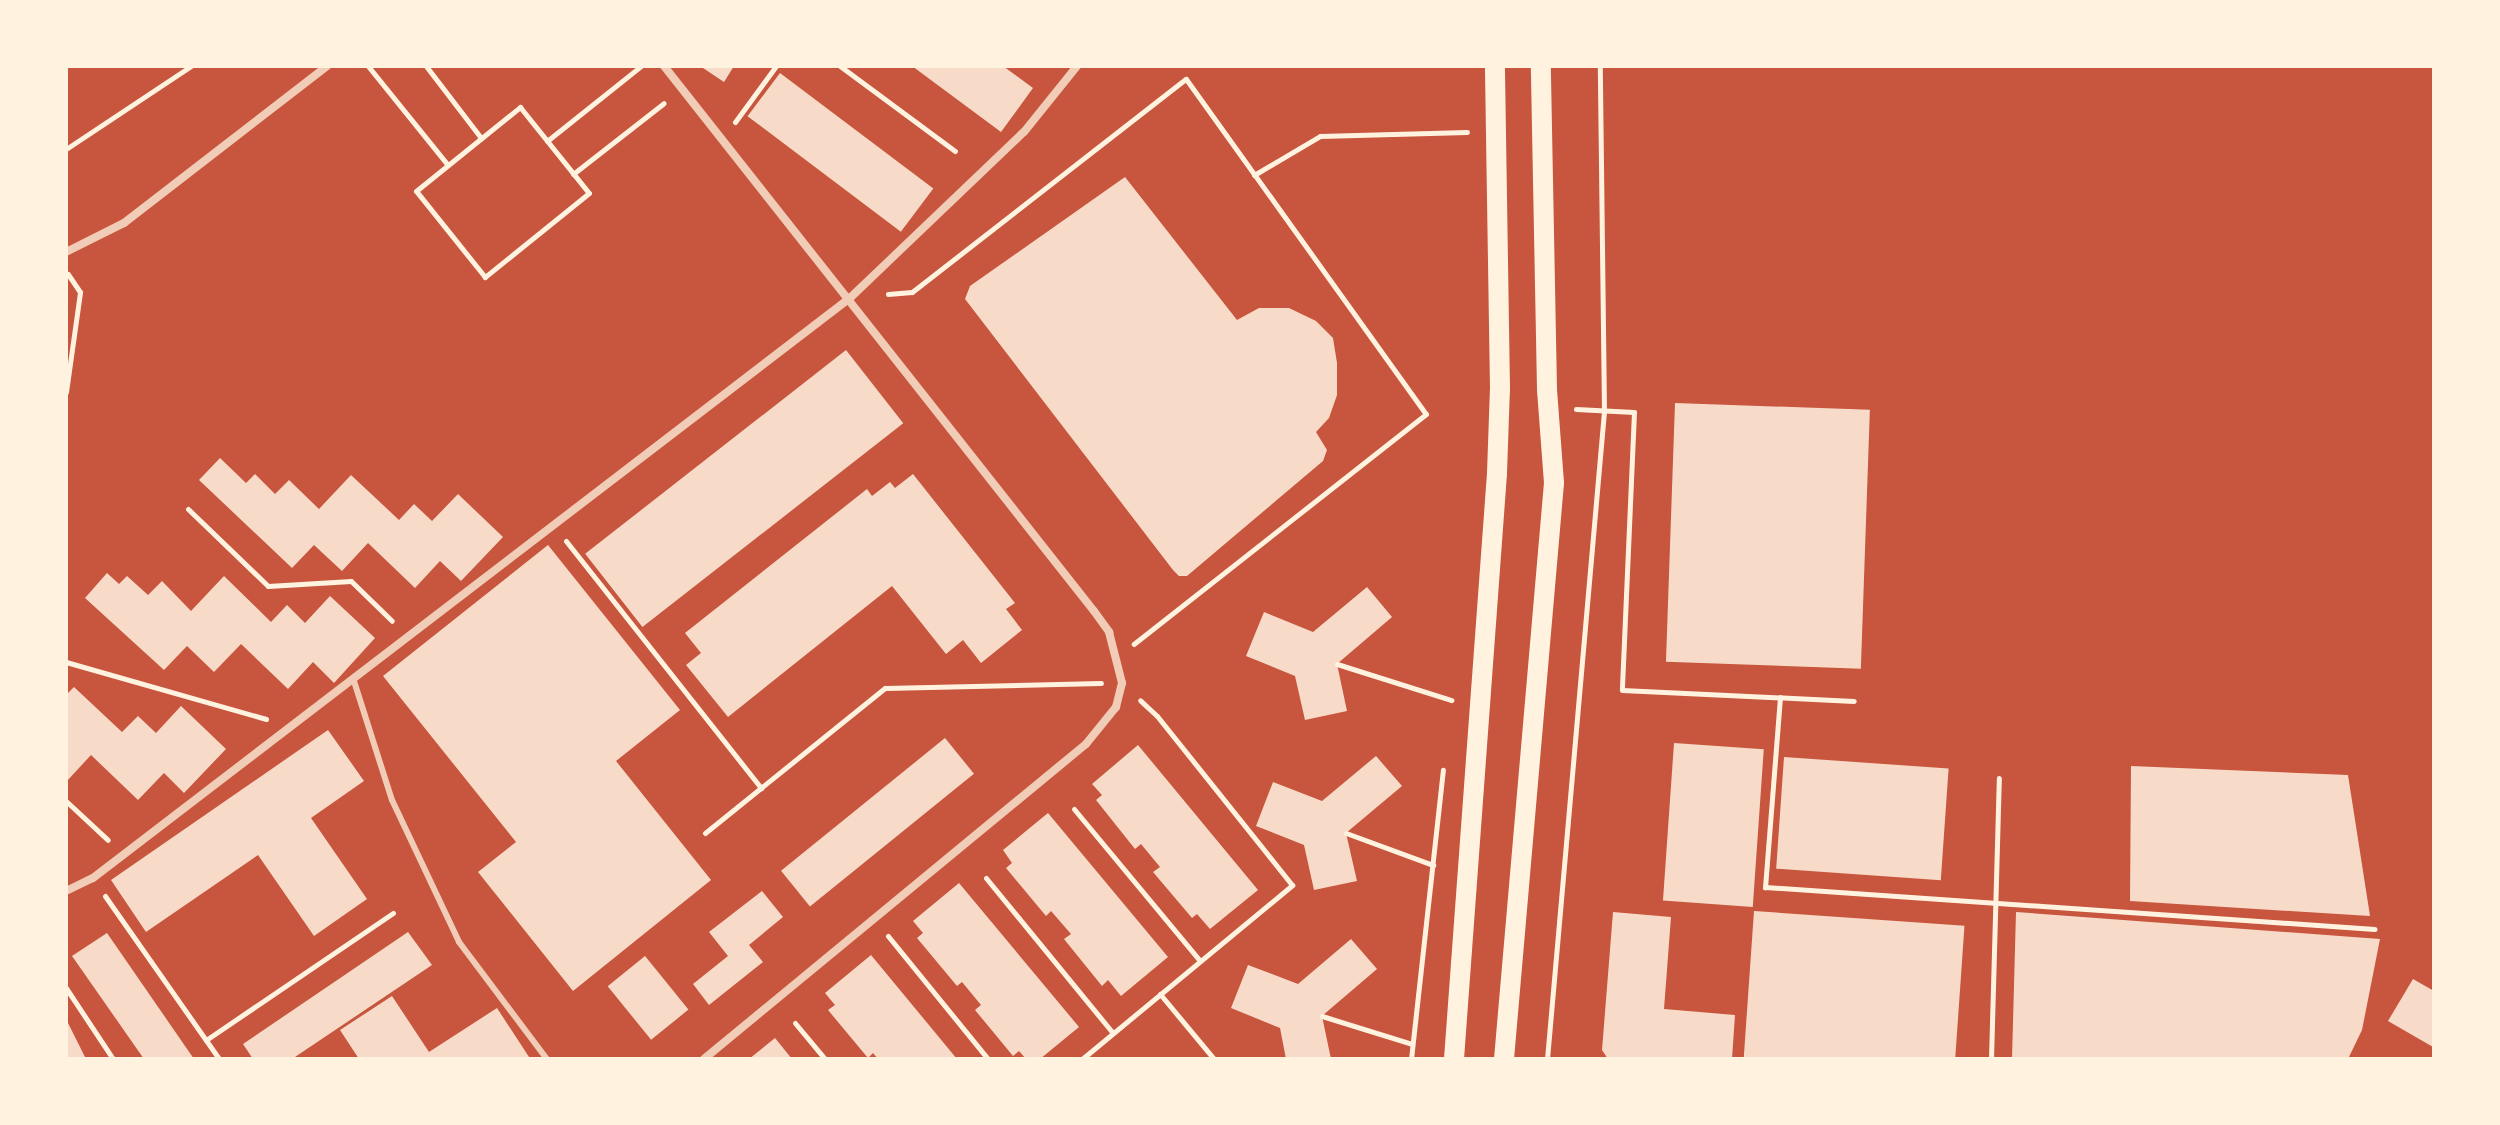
<!DOCTYPE html>
<html>
<head>
<meta charset="utf-8">
<style>
  body { margin:0 }
  #map { position:relative; width:2500px; height:1125px; overflow:hidden; background:#c8553d; font-family:Signika,sans-serif }
  div>[style] { position:absolute }
  [style*='--x'] { left:calc(var(--x)*1px); top:calc(var(--y)*1px); width:calc(var(--w)*1px); rotate:calc(var(--a)*1deg) }
  .building>* { inset:0; background:#f7dbc8; transform-origin:0 0 }
  .path>* { height:5px; margin:-2.5px; padding:0 2.5px; transform-origin:2.5px; border-radius:2.5px; background:#fff3e0 }
  .service>* { height:6px; margin:-3px; padding:0 3px; transform-origin:3px; border-radius:3px; background:#f1ccb7 }
  .minor>* { height:8px; margin:-4px; padding:0 4px; transform-origin:4px; border-radius:4px; background:#f1ccb7 }
  .primary>* { height:20px; margin:-10px; padding:0 10px; transform-origin:10px; border-radius:10px; background:#fff3e0 }
  span { translate:-50% -50%; white-space:nowrap; text-align:center; line-height:1.15; -webkit-text-stroke:6px #fff3e0; paint-order:stroke }
  .frame { position:absolute; inset:0; border:68px solid #fff3e0; pointer-events:none }
</style>
</head>
<body>
<div id="map">
  <div class="building">
    <div style="clip-path:polygon(700px 66px,734px 66px,724px 82px)"></div>
    <div style="clip-path:polygon(912px 66px,1003px 66px,1033px 88px,1001px 132px)"></div>
    <div style="left:780px;top:73px;width:192px;height:54px;rotate:37deg"></div>
    <div style="clip-path:polygon(1125px 177px,1237px 320px,1259px 308px,1289px 308px,1316px 321px,1333px 338px,1337px 363px,1337px 395px,1329px 418px,1316px 432px,1327px 450px,1323px 461px,1187px 576px,1179px 576px,1173px 570px,965px 299px,970px 286px)"></div>
    <div style="left:846px;top:350px;width:93px;height:331px;rotate:52deg"></div>
    <div style="left:1675px;top:403px;width:195px;height:259px;rotate:2deg"></div>
    <div style="clip-path:polygon(220px 458px,246px 483px,255px 474px,275px 494px,289px 480px,319px 509px,351px 475px,399px 520px,414px 504px,432px 521px,458px 494px,503px 537px,461px 581px,440px 561px,415px 588px,368px 543px,342px 571px,314px 545px,292px 568px,199px 480px)"></div>
    <div style="clip-path:polygon(913px 474px,1015px 603px,1006px 609px,1022px 630px,981px 663px,963px 640px,946px 654px,892px 586px,728px 717px,686px 665px,701px 653px,685px 633px,867px 489px,872px 496px,890px 482px,895px 488px)"></div>
    <div style="clip-path:polygon(548px 545px,680px 710px,616px 761px,711px 880px,573px 991px,478px 872px,516px 842px,383px 676px)"></div>
    <div style="clip-path:polygon(107px 573px,119px 584px,127px 576px,148px 595px,162px 581px,191px 611px,224px 576px,271px 622px,287px 605px,305px 623px,330px 596px,375px 638px,334px 683px,313px 662px,288px 689px,241px 644px,214px 672px,187px 646px,164px 670px,85px 598px)"></div>
    <div style="clip-path:polygon(1367px 587px,1392px 617px,1337px 664px,1347px 711px,1305px 720px,1295px 676px,1246px 656px,1264px 612px,1313px 632px)"></div>
    <div style="clip-path:polygon(74px 687px,122px 732px,138px 716px,156px 733px,181px 706px,226px 749px,184px 793px,164px 773px,138px 800px,91px 755px,66px 782px,66px 695px)"></div>
    <div style="clip-path:polygon(328px 730px,364px 781px,311px 818px,367px 899px,314px 936px,258px 855px,146px 932px,111px 880px)"></div>
    <div style="left:945px;top:738px;width:46px;height:211px;rotate:51deg"></div>
    <div style="left:1674px;top:743px;width:90px;height:158px;rotate:4deg"></div>
    <div style="clip-path:polygon(1138px 745px,1258px 890px,1210px 929px,1197px 914px,1192px 918px,1153px 872px,1160px 867px,1141px 844px,1135px 849px,1096px 800px,1102px 795px,1092px 784px)"></div>
    <div style="clip-path:polygon(1376px 756px,1402px 786px,1346px 833px,1357px 881px,1314px 890px,1304px 845px,1256px 826px,1273px 782px,1322px 801px)"></div>
    <div style="left:1784px;top:757px;width:165px;height:112px;rotate:4deg"></div>
    <div style="clip-path:polygon(2131px 766px,2348px 775px,2370px 916px,2130px 901px)"></div>
    <div style="clip-path:polygon(1048px 813px,1168px 957px,1121px 996px,1108px 980px,1102px 986px,1064px 939px,1071px 934px,1051px 911px,1046px 916px,1006px 868px,1012px 863px,1003px 850px)"></div>
    <div style="clip-path:polygon(959px 883px,1079px 1027px,1040px 1059px,1026px 1059px,1019px 1051px,1013px 1056px,975px 1010px,981px 1005px,962px 982px,957px 986px,917px 938px,923px 933px,913px 921px)"></div>
    <div style="clip-path:polygon(762px 891px,783px 917px,749px 945px,763px 962px,709px 1005px,693px 984px,728px 956px,709px 932px)"></div>
    <div style="left:1754px;top:911px;width:211px;height:148px;rotate:4deg"></div>
    <div style="clip-path:polygon(1613px 912px,1671px 917px,1664px 1009px,1735px 1015px,1732px 1059px,1608px 1059px,1602px 1050px)"></div>
    <div style="clip-path:polygon(2016px 912px,2380px 939px,2362px 1030px,2348px 1059px,2012px 1059px)"></div>
    <div style="clip-path:polygon(408px 932px,432px 965px,292px 1059px,253px 1059px,243px 1044px)"></div>
    <div style="clip-path:polygon(107px 933px,194px 1059px,144px 1059px,72px 956px)"></div>
    <div style="clip-path:polygon(1351px 939px,1377px 969px,1322px 1016px,1331px 1059px,1286px 1059px,1280px 1028px,1231px 1008px,1248px 965px,1298px 984px)"></div>
    <div style="clip-path:polygon(871px 955px,957px 1059px,878px 1059px,873px 1053px,868px 1058px,828px 1010px,835px 1005px,825px 993px)"></div>
    <div style="left:645px;top:956px;width:69px;height:48px;rotate:51deg"></div>
    <div style="clip-path:polygon(2413px 979px,2434px 991px,2433px 1047px,2388px 1021px)"></div>
    <div style="clip-path:polygon(392px 996px,429px 1052px,497px 1008px,529px 1057px,359px 1059px,340px 1030px)"></div>
    <div style="clip-path:polygon(66px 1019px,86px 1059px,66px 1059px)"></div>
    <div style="clip-path:polygon(775px 1038px,792px 1059px,749px 1059px)"></div>
  </div>
  <div class="path">
    <div style="--x:368;--y:66;--w:127;--a:51.1"></div>
    <div style="--x:426;--y:66;--w:91;--a:52.6"></div>
    <div style="--x:840;--y:66;--w:143;--a:36.5"></div>
    <div style="--x:520;--y:107;--w:110;--a:51.3"></div>
    <div style="--x:589;--y:193;--w:134;--a:141.1"></div>
    <div style="--x:485;--y:277;--w:110;--a:-128.7"></div>
    <div style="--x:416;--y:191;--w:134;--a:-38.9"></div>
    <div style="--x:735;--y:122;--w:69;--a:-53.8"></div>
    <div style="--x:547;--y:141;--w:120;--a:-38.6"></div>
    <div style="--x:66;--y:149;--w:150;--a:-33.6"></div>
    <div style="--x:573;--y:174;--w:115;--a:-38"></div>
    <div style="--x:1254;--y:175;--w:77;--a:-30.6"></div>
    <div style="--x:1320;--y:136;--w:147;--a:-1.6"></div>
    <div style="--x:888;--y:294;--w:24;--a:-5"></div>
    <div style="--x:912;--y:292;--w:347;--a:-37.9"></div>
    <div style="--x:1186;--y:79;--w:412;--a:54.4"></div>
    <div style="--x:1426;--y:414;--w:372;--a:141.8"></div>
    <div style="--x:66;--y:392;--w:101;--a:-82"></div>
    <div style="--x:80;--y:292;--w:22;--a:-124"></div>
    <div style="--x:1576;--y:409;--w:58;--a:3"></div>
    <div style="--x:1634;--y:412;--w:278;--a:92.5"></div>
    <div style="--x:1622;--y:690;--w:232;--a:2.7"></div>
    <div style="--x:188;--y:509;--w:111;--a:43.9"></div>
    <div style="--x:268;--y:586;--w:83;--a:-3.4"></div>
    <div style="--x:351;--y:581;--w:57;--a:44.3"></div>
    <div style="--x:566;--y:541;--w:315;--a:51.7"></div>
    <div style="--x:66;--y:662;--w:208;--a:15.9"></div>
    <div style="--x:1337;--y:664;--w:120;--a:17.5"></div>
    <div style="--x:1780;--y:697;--w:191;--a:94.5"></div>
    <div style="--x:1765;--y:887;--w:611;--a:3.94"></div>
    <div style="--x:66;--y:801;--w:57;--a:42.9"></div>
    <div style="--x:1074;--y:809;--w:197;--a:50.3"></div>
    <div style="--x:705;--y:833;--w:231;--a:-38.9"></div>
    <div style="--x:885;--y:688;--w:216;--a:-1.3"></div>
    <div style="--x:1346;--y:833;--w:93;--a:20.2"></div>
    <div style="--x:986;--y:878;--w:200;--a:50.7"></div>
    <div style="--x:105;--y:896;--w:199;--a:55"></div>
    <div style="--x:888;--y:936;--w:159;--a:50.9"></div>
    <div style="--x:66;--y:988;--w:85;--a:56.5"></div>
    <div style="--x:1160;--y:994;--w:85;--a:50.3"></div>
    <div style="--x:1322;--y:1016;--w:94;--a:17.3"></div>
    <div style="--x:795;--y:1023;--w:47;--a:50.2"></div>
    <div style="--x:206;--y:1040;--w:226;--a:-34.2"></div>
    <div style="--x:1082;--y:1059;--w:273;--a:-39.6"></div>
    <div style="--x:1292;--y:885;--w:216;--a:-128.6"></div>
    <div style="--x:1157;--y:716;--w:23;--a:-137"></div>
    <div style="--x:1411;--y:1059;--w:291;--a:-83.7"></div>
    <div style="--x:1547;--y:1059;--w:651;--a:-84.97"></div>
    <div style="--x:1604;--y:411;--w:345;--a:-90.7"></div>
    <div style="--x:1991;--y:1059;--w:281;--a:-88.4"></div>
  </div>
  <div class="service">
    <div style="--x:353;--y:678;--w:128;--a:72.3"></div>
    <div style="--x:392;--y:800;--w:157;--a:64.7"></div>
    <div style="--x:459;--y:942;--w:146;--a:53.1"></div>
  </div>
  <div class="minor">
    <div style="--x:664;--y:66;--w:694;--a:51.73"></div>
    <div style="--x:1094;--y:611;--w:26;--a:54"></div>
    <div style="--x:1109;--y:632;--w:53;--a:75.7"></div>
    <div style="--x:1122;--y:683;--w:25;--a:104"></div>
    <div style="--x:1116;--y:707;--w:48;--a:129"></div>
    <div style="--x:1086;--y:744;--w:495;--a:140.5"></div>
    <div style="--x:66;--y:252;--w:65;--a:-26.6"></div>
    <div style="--x:124;--y:223;--w:257;--a:-37.7"></div>
    <div style="--x:66;--y:891;--w:30;--a:-26"></div>
    <div style="--x:93;--y:878;--w:954;--a:-37.46"></div>
    <div style="--x:850;--y:298;--w:240;--a:-43.7"></div>
    <div style="--x:1024;--y:132;--w:85;--a:-51.2"></div>
  </div>
  <div class="primary">
    <div style="--x:1454;--y:1059;--w:588;--a:-85.8"></div>
    <div style="--x:1497;--y:473;--w:84;--a:-88"></div>
    <div style="--x:1500;--y:389;--w:323;--a:-90.9"></div>
    <div style="--x:1504;--y:1059;--w:578;--a:-85.04"></div>
    <div style="--x:1554;--y:483;--w:94;--a:-94.3"></div>
    <div style="--x:1547;--y:389;--w:323;--a:-91.1"></div>
  </div>
  <div class="frame"></div>
</div>
</body>
</html>
